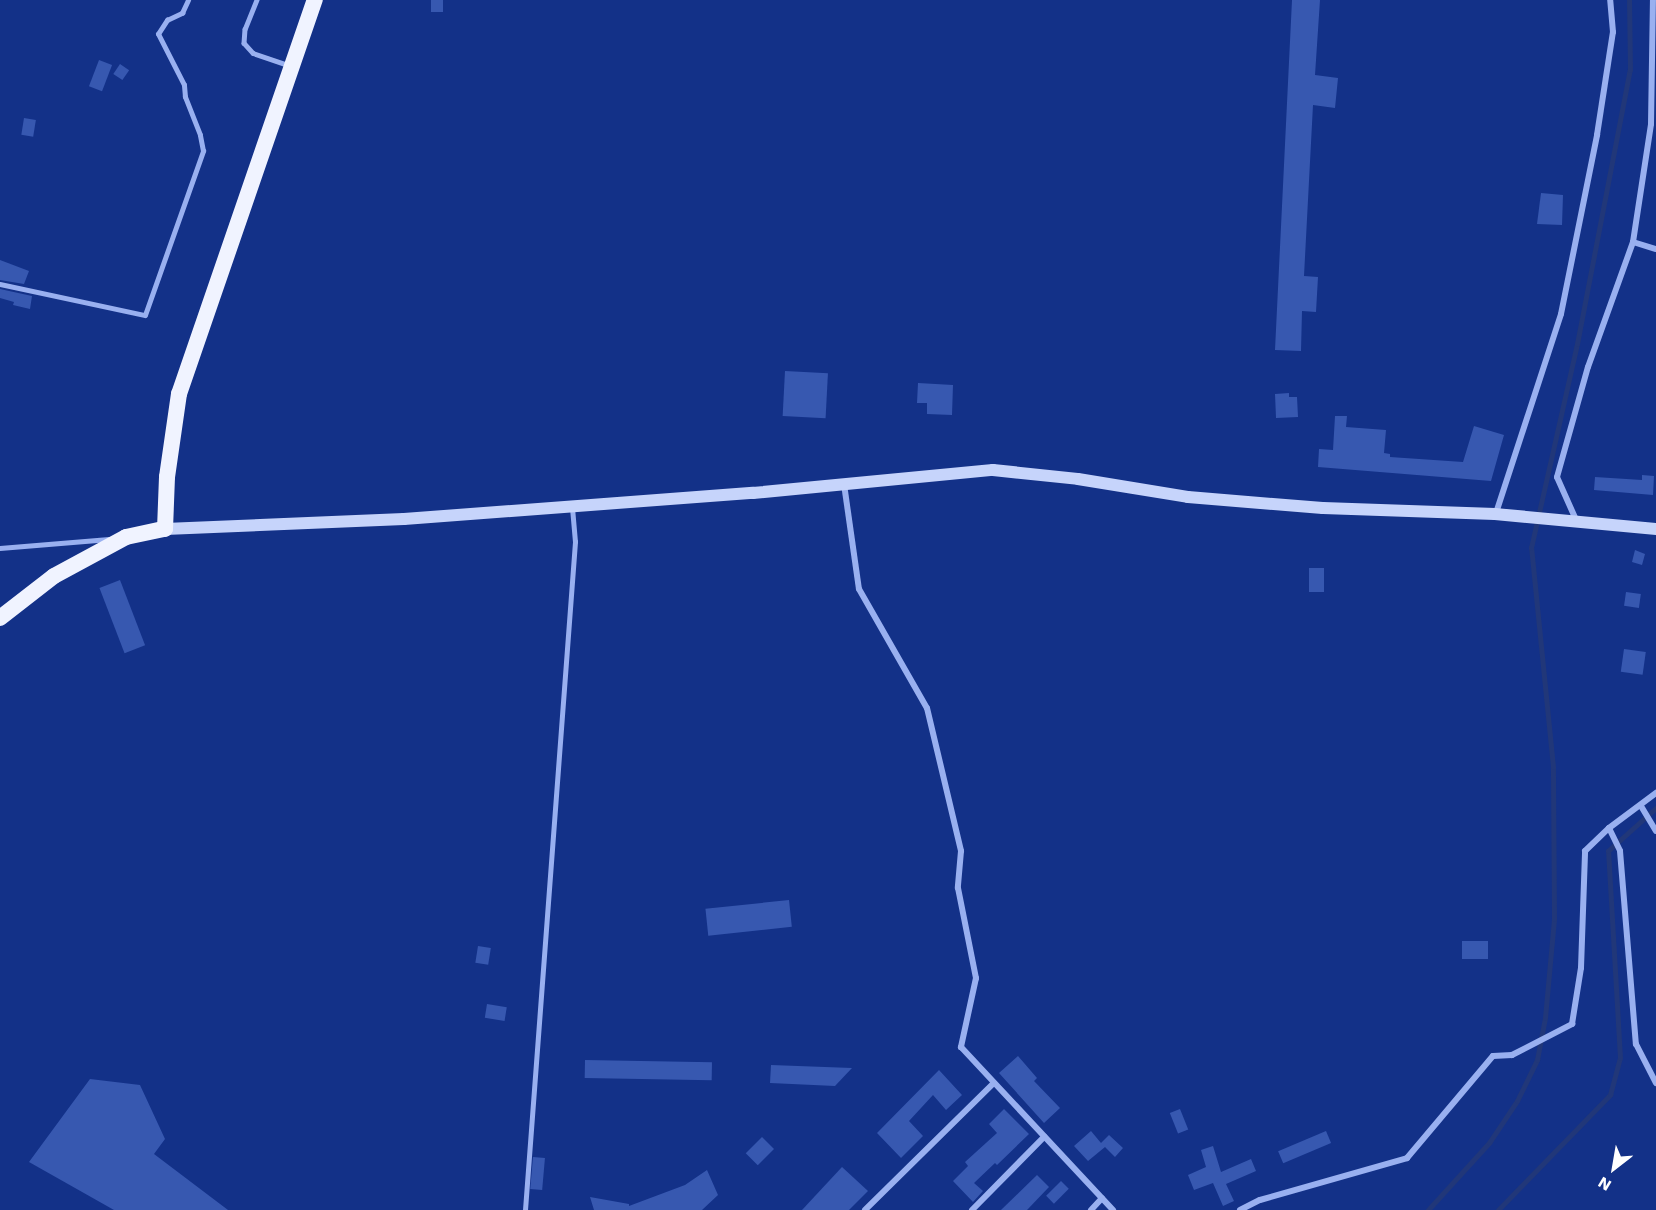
<!DOCTYPE html>
<html>
<head>
<meta charset="utf-8">
<style>
  body { margin:0 }
  #map { position:relative; width:1656px; height:1210px; overflow:hidden; background:#133188; font-family:"Work Sans",sans-serif }
  div>[style] { position:absolute }
  [style*='--x'] { left:calc(var(--x)*1px); top:calc(var(--y)*1px); width:calc(var(--w)*1px); rotate:calc(var(--a)*1deg) }
  .stream>* { height:4.5px; margin:-2.25px; padding:0 2.25px; transform-origin:2.25px; border-radius:2.25px; background:#213779 }
  .building>* { inset:0; background:#3758b0; transform-origin:0 0 }
  .service>* { height:4.5px; margin:-2.25px; padding:0 2.25px; transform-origin:2.25px; border-radius:2.25px; background:#99b0f0 }
  .minor>* { height:6px; margin:-3px; padding:0 3px; transform-origin:3px; border-radius:3px; background:#99b0f0 }
  .secondary>* { height:12px; margin:-6px; padding:0 6px; transform-origin:6px; border-radius:6px; background:#c6d4fb }
  .trunk>* { height:16px; margin:-8px; padding:0 8px; transform-origin:8px; border-radius:8px; background:#f0f3ff }
  span { translate:-50% -50%; white-space:nowrap; text-align:center; line-height:1.15; -webkit-text-stroke:6px #133188; paint-order:stroke }
  .north { position:absolute; left:1584px; top:1138px; width:60px; height:60px; -webkit-text-stroke:4px #133188; paint-order:stroke; rotate:211deg; font-size:16px; font-weight:700; line-height:24px; text-align:center; color:#fff }
  .north::after { content:''; display:block; margin:auto; width:21px; height:27px; background:#fff; clip-path:polygon(50% 0,100% 100%,50% 72%,0 100%) }
</style>
</head>
<body>
<div id="map">
  <div class="stream">
    <div style="--x:1428;--y:1210;--w:91;--a:-47.7"></div>
    <div style="--x:1489;--y:1143;--w:50;--a:-56.3"></div>
    <div style="--x:1517;--y:1101;--w:46;--a:-64"></div>
    <div style="--x:1537;--y:1060;--w:43;--a:-79.2"></div>
    <div style="--x:1545;--y:1018;--w:99;--a:-84.8"></div>
    <div style="--x:1554;--y:919;--w:152;--a:-90.4"></div>
    <div style="--x:1553;--y:767;--w:220;--a:-95.7"></div>
    <div style="--x:1531;--y:548;--w:209;--a:-77.3"></div>
    <div style="--x:1577;--y:344;--w:279;--a:-79.1"></div>
    <div style="--x:1630;--y:70;--w:70;--a:-90.8"></div>
    <div style="--x:1498;--y:1210;--w:161;--a:-45.8"></div>
    <div style="--x:1610;--y:1095;--w:38;--a:-75"></div>
    <div style="--x:1620;--y:1058;--w:207;--a:-93.3"></div>
    <div style="--x:1608;--y:851;--w:64;--a:-41.9"></div>
  </div>
  <div class="building">
    <div style="left:431px;top:0;width:12px;height:12px"></div>
    <div style="clip-path:polygon(1292px 0,1320px 0,1315px 75px,1338px 78px,1335px 108px,1313px 105px,1304px 276px,1318px 277px,1316px 312px,1302px 311px,1301px 351px,1275px 350px)"></div>
    <div style="left:99px;top:60px;width:14px;height:28px;rotate:21deg"></div>
    <div style="left:120px;top:64px;width:11px;height:12px;rotate:34deg"></div>
    <div style="left:24px;top:118px;width:12px;height:17px;rotate:9deg"></div>
    <div style="clip-path:polygon(1541px 193px,1563px 195px,1562px 225px,1537px 224px)"></div>
    <div style="clip-path:polygon(0 260px,29px 271px,24px 284px,0 280px)"></div>
    <div style="clip-path:polygon(0 289px,32px 296px,30px 309px,13px 305px,14px 302px,0 298px)"></div>
    <div style="left:785px;top:371px;width:43px;height:45px;rotate:3deg"></div>
    <div style="clip-path:polygon(918px 383px,953px 385px,952px 415px,927px 414px,927px 403px,917px 403px)"></div>
    <div style="clip-path:polygon(1289px 393px,1289px 397px,1297px 397px,1298px 417px,1276px 418px,1275px 394px)"></div>
    <div style="clip-path:polygon(1335px 416px,1347px 416px,1346px 427px,1386px 430px,1384px 453px,1390px 454px,1390px 457px,1463px 462px,1474px 426px,1504px 435px,1491px 481px,1318px 467px,1319px 449px,1333px 450px)"></div>
    <div style="clip-path:polygon(1642px 475px,1654px 476px,1653px 495px,1594px 490px,1595px 477px,1642px 480px)"></div>
    <div style="clip-path:polygon(1635px 550px,1645px 554px,1642px 565px,1632px 562px)"></div>
    <div style="left:1309px;top:568px;width:15px;height:24px"></div>
    <div style="left:120px;top:580px;width:70px;height:22px;rotate:69deg"></div>
    <div style="left:1626px;top:592px;width:15px;height:14px;rotate:8deg"></div>
    <div style="left:1624px;top:649px;width:22px;height:23px;rotate:8deg"></div>
    <div style="left:789px;top:900px;width:27px;height:84px;rotate:84deg"></div>
    <div style="left:1462px;top:941px;width:26px;height:18px"></div>
    <div style="left:478px;top:946px;width:13px;height:17px;rotate:9deg"></div>
    <div style="left:487px;top:1004px;width:20px;height:14px;rotate:9deg"></div>
    <div style="clip-path:polygon(1018px 1056px,1037px 1078px,1034px 1081px,1060px 1108px,1044px 1123px,999px 1073px)"></div>
    <div style="left:585px;top:1060px;width:127px;height:18px;rotate:1deg"></div>
    <div style="clip-path:polygon(771px 1065px,852px 1068px,835px 1086px,770px 1083px)"></div>
    <div style="clip-path:polygon(939px 1070px,962px 1095px,946px 1110px,933px 1095px,909px 1121px,923px 1136px,901px 1158px,877px 1133px)"></div>
    <div style="clip-path:polygon(90px 1079px,140px 1085px,165px 1139px,154px 1154px,228px 1210px,114px 1210px,29px 1162px)"></div>
    <div style="clip-path:polygon(1004px 1109px,1029px 1134px,997px 1165px,995px 1163px,974px 1183px,983px 1191px,973px 1202px,953px 1181px,968px 1166px,965px 1162px,997px 1133px,989px 1124px)"></div>
    <div style="left:1180px;top:1109px;width:22px;height:11px;rotate:68deg"></div>
    <div style="clip-path:polygon(1091px 1131px,1101px 1143px,1109px 1135px,1123px 1148px,1115px 1157px,1105px 1147px,1088px 1161px,1074px 1146px)"></div>
    <div style="left:1326px;top:1131px;width:13px;height:52px;rotate:67deg"></div>
    <div style="left:762px;top:1137px;width:17px;height:23px;rotate:45deg"></div>
    <div style="clip-path:polygon(1213px 1146px,1221px 1172px,1251px 1159px,1256px 1171px,1226px 1184px,1234px 1201px,1223px 1206px,1213px 1183px,1194px 1190px,1188px 1175px,1206px 1167px,1201px 1150px)"></div>
    <div style="left:533px;top:1157px;width:12px;height:32px;rotate:5deg"></div>
    <div style="clip-path:polygon(842px 1167px,868px 1191px,849px 1210px,802px 1210px)"></div>
    <div style="clip-path:polygon(707px 1170px,718px 1195px,702px 1210px,594px 1210px,590px 1197px,629px 1204px,629px 1206px,685px 1185px)"></div>
    <div style="clip-path:polygon(1037px 1175px,1049px 1187px,1027px 1210px,1001px 1210px)"></div>
    <div style="left:1061px;top:1181px;width:11px;height:21px;rotate:45deg"></div>
  </div>
  <div class="service">
    <div style="--x:257;--y:0;--w:31;--a:112"></div>
    <div style="--x:245;--y:29;--w:14;--a:94"></div>
    <div style="--x:244;--y:43;--w:13;--a:48"></div>
    <div style="--x:253;--y:53;--w:37;--a:19"></div>
    <div style="--x:0;--y:284;--w:148;--a:12.1"></div>
    <div style="--x:145;--y:315;--w:174;--a:-70.5"></div>
    <div style="--x:203;--y:151;--w:16;--a:-101"></div>
    <div style="--x:200;--y:135;--w:41;--a:-111.5"></div>
    <div style="--x:185;--y:97;--w:12;--a:-95"></div>
    <div style="--x:184;--y:85;--w:57;--a:-117"></div>
    <div style="--x:158;--y:34;--w:17;--a:-57"></div>
    <div style="--x:167;--y:20;--w:17;--a:-25"></div>
    <div style="--x:182;--y:13;--w:14;--a:-65"></div>
    <div style="--x:0;--y:548;--w:109;--a:-4.7"></div>
    <div style="--x:525;--y:1210;--w:670;--a:-85.72"></div>
    <div style="--x:575;--y:542;--w:35;--a:-95"></div>
  </div>
  <div class="minor">
    <div style="--x:1633;--y:242;--w:24;--a:17"></div>
    <div style="--x:844;--y:484;--w:106;--a:81.9"></div>
    <div style="--x:859;--y:589;--w:137;--a:60.3"></div>
    <div style="--x:927;--y:708;--w:147;--a:76.6"></div>
    <div style="--x:961;--y:851;--w:37;--a:95"></div>
    <div style="--x:958;--y:888;--w:92;--a:78.7"></div>
    <div style="--x:976;--y:978;--w:71;--a:102.3"></div>
    <div style="--x:961;--y:1047;--w:223;--a:47"></div>
    <div style="--x:1496;--y:513;--w:209;--a:-71.9"></div>
    <div style="--x:1561;--y:314;--w:183;--a:-78.6"></div>
    <div style="--x:1597;--y:135;--w:104;--a:-81.2"></div>
    <div style="--x:1613;--y:32;--w:32;--a:-95"></div>
    <div style="--x:1577;--y:522;--w:49;--a:-114"></div>
    <div style="--x:1557;--y:477;--w:114;--a:-74.3"></div>
    <div style="--x:1588;--y:367;--w:133;--a:-70.2"></div>
    <div style="--x:1633;--y:242;--w:119;--a:-81.3"></div>
    <div style="--x:1651;--y:124;--w:124;--a:-89.1"></div>
    <div style="--x:1641;--y:806;--w:29;--a:59"></div>
    <div style="--x:1609;--y:828;--w:25;--a:64"></div>
    <div style="--x:1620;--y:851;--w:194;--a:85.3"></div>
    <div style="--x:1636;--y:1044;--w:44;--a:62.9"></div>
    <div style="--x:865;--y:1210;--w:181;--a:-44.6"></div>
    <div style="--x:972;--y:1210;--w:103;--a:-45.4"></div>
    <div style="--x:1091;--y:1210;--w:16;--a:-47"></div>
    <div style="--x:1240;--y:1210;--w:22;--a:-27"></div>
    <div style="--x:1260;--y:1200;--w:153;--a:-15.9"></div>
    <div style="--x:1407;--y:1158;--w:133;--a:-49.9"></div>
    <div style="--x:1493;--y:1056;--w:19;--a:-3"></div>
    <div style="--x:1512;--y:1055;--w:68;--a:-27.3"></div>
    <div style="--x:1572;--y:1024;--w:57;--a:-80.9"></div>
    <div style="--x:1581;--y:968;--w:117;--a:-88"></div>
    <div style="--x:1585;--y:851;--w:33;--a:-44"></div>
    <div style="--x:1609;--y:828;--w:59;--a:-36.7"></div>
  </div>
  <div class="secondary">
    <div style="--x:165;--y:529;--w:239;--a:-2.4"></div>
    <div style="--x:404;--y:519;--w:350;--a:-4.3"></div>
    <div style="--x:753;--y:493;--w:241;--a:-5.5"></div>
    <div style="--x:993;--y:470;--w:85;--a:6"></div>
    <div style="--x:1078;--y:479;--w:111;--a:9.3"></div>
    <div style="--x:1188;--y:497;--w:135;--a:4.7"></div>
    <div style="--x:1323;--y:508;--w:172;--a:2"></div>
    <div style="--x:1495;--y:514;--w:162;--a:5.3"></div>
  </div>
  <div class="trunk">
    <div style="--x:0;--y:618;--w:68;--a:-37.9"></div>
    <div style="--x:54;--y:576;--w:82;--a:-28.4"></div>
    <div style="--x:126;--y:537;--w:40;--a:-12"></div>
    <div style="--x:165;--y:529;--w:52;--a:-87.8"></div>
    <div style="--x:167;--y:477;--w:84;--a:-81.8"></div>
    <div style="--x:179;--y:394;--w:417;--a:-71"></div>
  </div>
  <div class="north">N</div>
</div>
</body>
</html>
